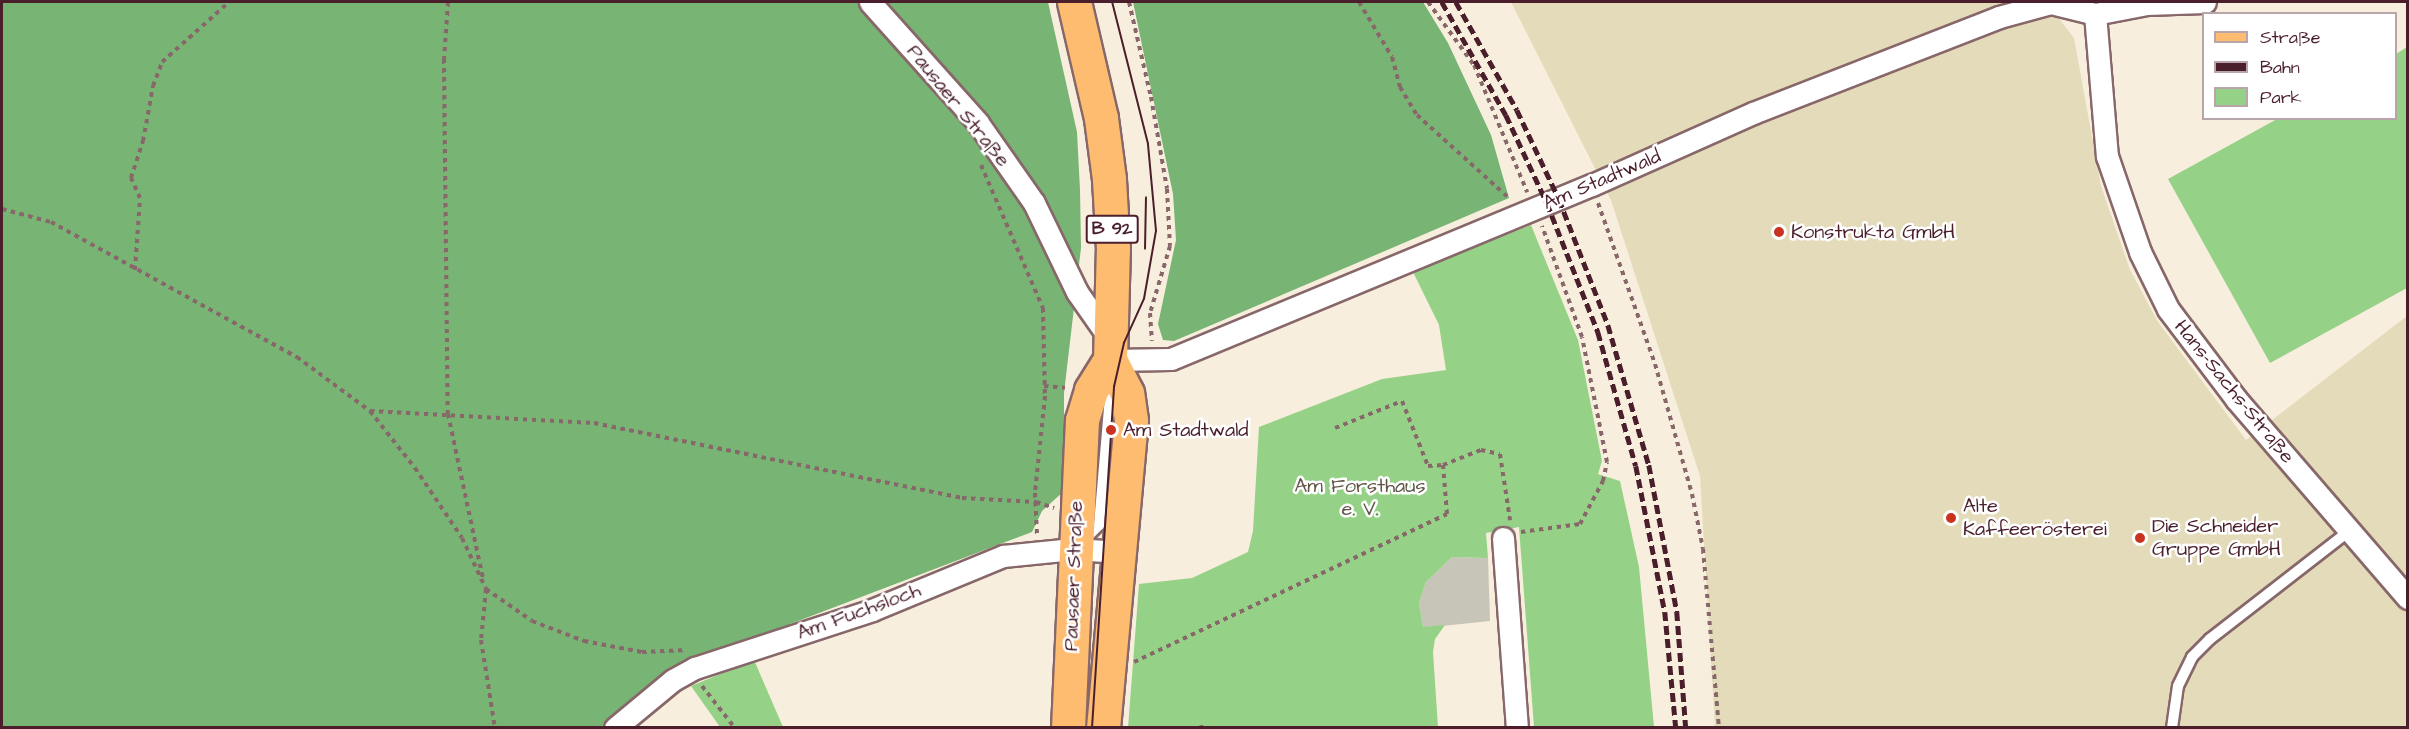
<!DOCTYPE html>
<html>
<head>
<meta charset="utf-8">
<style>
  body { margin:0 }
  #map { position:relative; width:2409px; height:729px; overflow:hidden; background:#f8eedd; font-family:"Architects Daughter",sans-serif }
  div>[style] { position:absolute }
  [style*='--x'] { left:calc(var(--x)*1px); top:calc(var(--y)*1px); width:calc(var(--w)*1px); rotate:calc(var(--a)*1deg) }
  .built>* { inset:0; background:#e4dbba }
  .industrial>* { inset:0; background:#c6c5b8 }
  .green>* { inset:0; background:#95d287 }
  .forest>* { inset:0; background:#78b474 }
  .path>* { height:4px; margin-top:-2px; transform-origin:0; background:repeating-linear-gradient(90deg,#876769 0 4.5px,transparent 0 9px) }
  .roads { filter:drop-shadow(2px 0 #876769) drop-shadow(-2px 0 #876769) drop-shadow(0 2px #876769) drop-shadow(0 -2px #876769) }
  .service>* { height:10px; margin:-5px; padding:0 5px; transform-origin:5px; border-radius:5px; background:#fff }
  .minor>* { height:21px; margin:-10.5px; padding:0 10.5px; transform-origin:10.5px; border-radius:10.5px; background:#fff }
  .primary>* { height:33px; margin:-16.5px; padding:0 16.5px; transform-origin:16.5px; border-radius:16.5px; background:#fdbc70 }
  .tram>* { height:1.5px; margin:-0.75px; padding:0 0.75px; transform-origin:0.75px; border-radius:0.75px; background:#4a1f2b }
  .rail>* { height:4.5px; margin-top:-2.25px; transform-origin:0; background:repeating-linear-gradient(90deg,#4a1f2b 0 9px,transparent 0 13.5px) }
  .dots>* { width:16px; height:16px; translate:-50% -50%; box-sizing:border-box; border:3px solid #fff; border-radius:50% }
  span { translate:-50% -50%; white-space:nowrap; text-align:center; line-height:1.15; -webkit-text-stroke:5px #fff; paint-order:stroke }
  .shield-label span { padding:2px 4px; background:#fff; border:2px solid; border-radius:4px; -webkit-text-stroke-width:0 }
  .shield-label { font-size:18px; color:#4a1f2b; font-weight:700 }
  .street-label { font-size:20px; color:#4a1f2b }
  .poi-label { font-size:20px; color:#4a1f2b }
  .left { translate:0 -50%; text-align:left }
  .park-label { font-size:20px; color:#605547 }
  .frame { position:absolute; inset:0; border:3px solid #4a1f2b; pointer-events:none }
  .legend { position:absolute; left:2202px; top:12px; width:195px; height:108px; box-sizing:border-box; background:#fff; border:2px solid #b7a5aa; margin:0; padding:8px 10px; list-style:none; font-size:18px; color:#4a1f2b }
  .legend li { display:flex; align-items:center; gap:12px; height:30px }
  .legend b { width:30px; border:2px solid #b7a5aa }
</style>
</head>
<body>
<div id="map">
  <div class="built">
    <div style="clip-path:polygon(1511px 2px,2046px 2px,2074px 38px,2101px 186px,2130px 270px,2158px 322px,2246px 440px,2407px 316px,2407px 727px,1715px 727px,1700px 476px,1611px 200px)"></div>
  </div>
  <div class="industrial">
    <div style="clip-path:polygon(1452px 557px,1488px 558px,1490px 621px,1423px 628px,1419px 603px,1426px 582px)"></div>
  </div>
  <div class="green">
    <div style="clip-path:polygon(2407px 47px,2407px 288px,2270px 363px,2168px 179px,2277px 119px,2396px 118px,2396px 54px)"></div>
    <div style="clip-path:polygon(1531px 225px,1578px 340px,1602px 461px,1598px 474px,1620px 481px,1639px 567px,1654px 727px,1534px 727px,1519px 527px,1486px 533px,1488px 558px,1452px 557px,1426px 582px,1419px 603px,1423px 627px,1445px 625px,1435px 639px,1433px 652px,1438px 727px,1128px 728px,1139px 584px,1192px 578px,1248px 552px,1253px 531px,1259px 427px,1382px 379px,1446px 370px,1439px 325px,1413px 272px)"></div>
    <div style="clip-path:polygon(754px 660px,783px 727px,720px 727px,691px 686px)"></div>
  </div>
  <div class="forest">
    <div style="clip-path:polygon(2px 2px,1048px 2px,1077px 132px,1080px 190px,1081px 248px,1064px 393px,1064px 491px,1042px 511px,1032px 532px,717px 652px,651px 688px,601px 727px,2px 727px)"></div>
    <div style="clip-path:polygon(1133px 2px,1423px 2px,1448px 43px,1491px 135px,1509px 198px,1174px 341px,1163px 340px,1158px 324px,1176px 240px,1173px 194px)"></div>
  </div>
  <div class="path">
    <div style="--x:448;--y:2;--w:57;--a:94"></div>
    <div style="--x:444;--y:59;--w:355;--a:89.4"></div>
    <div style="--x:448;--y:414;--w:169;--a:78"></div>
    <div style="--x:1129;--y:2;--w:98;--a:77"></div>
    <div style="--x:1151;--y:97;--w:93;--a:80.1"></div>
    <div style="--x:1167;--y:189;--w:57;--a:87"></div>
    <div style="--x:1170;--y:246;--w:70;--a:106.6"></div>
    <div style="--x:1150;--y:313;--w:28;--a:86"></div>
    <div style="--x:1359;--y:2;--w:64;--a:59"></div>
    <div style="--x:1392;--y:57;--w:31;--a:75"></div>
    <div style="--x:1400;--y:87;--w:33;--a:59"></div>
    <div style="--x:1417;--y:115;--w:124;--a:42.1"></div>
    <div style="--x:1428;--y:2;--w:78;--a:53.9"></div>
    <div style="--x:1474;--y:65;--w:138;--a:67.3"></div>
    <div style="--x:981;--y:165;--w:156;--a:66.6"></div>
    <div style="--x:1043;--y:308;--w:88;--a:88.7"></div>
    <div style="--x:1045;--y:396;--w:98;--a:95.9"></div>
    <div style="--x:1035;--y:493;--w:41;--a:87.2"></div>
    <div style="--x:1598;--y:203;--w:171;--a:70.5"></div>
    <div style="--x:1655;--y:364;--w:135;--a:74.1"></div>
    <div style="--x:1692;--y:494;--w:56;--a:78.7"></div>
    <div style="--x:1703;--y:549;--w:180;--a:84.9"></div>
    <div style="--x:2;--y:209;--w:51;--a:14.9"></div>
    <div style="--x:51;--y:222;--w:281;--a:28.8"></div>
    <div style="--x:297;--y:357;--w:91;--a:36.5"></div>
    <div style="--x:370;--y:411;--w:73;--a:51.7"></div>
    <div style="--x:415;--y:468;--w:84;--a:56.1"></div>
    <div style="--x:462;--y:538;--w:56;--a:64.8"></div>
    <div style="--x:486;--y:589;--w:56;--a:34.8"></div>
    <div style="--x:532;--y:621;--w:56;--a:21"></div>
    <div style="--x:584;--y:641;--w:59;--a:10.7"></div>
    <div style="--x:642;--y:652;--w:45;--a:-2.5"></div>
    <div style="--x:135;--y:270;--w:72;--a:-86"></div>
    <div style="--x:140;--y:198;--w:22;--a:-114"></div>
    <div style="--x:131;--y:178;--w:39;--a:-72"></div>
    <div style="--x:143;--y:141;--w:56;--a:-79.7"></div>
    <div style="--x:153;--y:86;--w:26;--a:-69"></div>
    <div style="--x:162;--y:62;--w:90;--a:-41.8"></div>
    <div style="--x:1044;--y:386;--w:21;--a:5"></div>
    <div style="--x:370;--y:411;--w:224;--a:3.1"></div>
    <div style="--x:594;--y:423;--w:376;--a:11.5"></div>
    <div style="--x:962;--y:498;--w:74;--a:3.1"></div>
    <div style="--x:1036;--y:502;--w:19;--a:18"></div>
    <div style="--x:1335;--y:428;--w:72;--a:-21.9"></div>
    <div style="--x:1402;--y:401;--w:70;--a:68.2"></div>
    <div style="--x:1428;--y:466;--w:15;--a:-4"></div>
    <div style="--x:1443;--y:465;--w:41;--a:-21.5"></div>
    <div style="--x:1481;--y:450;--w:19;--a:12"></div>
    <div style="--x:1500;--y:454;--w:67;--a:81.4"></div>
    <div style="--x:1521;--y:532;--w:60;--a:-7.7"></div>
    <div style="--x:1580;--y:524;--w:49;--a:-61.9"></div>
    <div style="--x:1603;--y:481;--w:19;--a:-78"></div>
    <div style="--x:1607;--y:462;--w:127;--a:-101.3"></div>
    <div style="--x:1582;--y:337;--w:118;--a:-109.8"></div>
    <div style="--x:486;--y:589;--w:51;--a:95.6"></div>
    <div style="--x:481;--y:640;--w:89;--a:81"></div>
    <div style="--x:1134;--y:662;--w:346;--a:-25.3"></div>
    <div style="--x:1447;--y:514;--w:49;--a:-94.7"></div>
    <div style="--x:702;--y:686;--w:53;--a:51.8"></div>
    <div style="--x:1201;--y:725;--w:3;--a:72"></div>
  </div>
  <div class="roads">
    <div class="service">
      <div style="--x:1085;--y:539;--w:20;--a:-45"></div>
      <div style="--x:1099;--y:525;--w:142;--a:-85.1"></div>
      <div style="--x:2172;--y:728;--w:42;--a:-81.9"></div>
      <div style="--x:2178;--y:686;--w:32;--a:-64"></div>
      <div style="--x:2192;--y:657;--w:25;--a:-45"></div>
      <div style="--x:2210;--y:639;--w:176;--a:-37.8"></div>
    </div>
    <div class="minor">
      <div style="--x:870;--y:2;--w:162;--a:48.2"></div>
      <div style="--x:978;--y:123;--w:98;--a:55"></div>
      <div style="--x:1034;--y:203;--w:99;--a:64.2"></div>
      <div style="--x:1077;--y:292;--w:57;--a:54.9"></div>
      <div style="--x:2095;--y:14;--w:143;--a:85.2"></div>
      <div style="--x:2107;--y:156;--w:102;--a:71"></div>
      <div style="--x:2140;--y:252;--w:64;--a:63.8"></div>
      <div style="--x:2168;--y:309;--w:113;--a:52.9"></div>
      <div style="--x:2236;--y:399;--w:263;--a:49.2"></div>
      <div style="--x:1110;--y:360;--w:61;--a:-0.9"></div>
      <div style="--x:1171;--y:359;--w:456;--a:-22.5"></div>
      <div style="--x:1592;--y:185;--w:176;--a:-24.1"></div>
      <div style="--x:1753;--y:113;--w:264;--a:-21.3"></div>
      <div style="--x:1999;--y:17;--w:54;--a:-15.1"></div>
      <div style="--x:2051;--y:3;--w:45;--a:14"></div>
      <div style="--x:2095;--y:14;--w:53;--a:-10.9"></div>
      <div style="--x:2147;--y:4;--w:58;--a:-2"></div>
      <div style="--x:1503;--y:538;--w:191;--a:85.8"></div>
      <div style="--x:615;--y:728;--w:75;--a:-39.6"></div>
      <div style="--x:673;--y:680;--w:25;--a:-29"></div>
      <div style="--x:695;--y:668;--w:186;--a:-18.1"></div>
      <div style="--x:872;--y:610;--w:142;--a:-22.4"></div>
      <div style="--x:1003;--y:556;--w:70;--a:-5.7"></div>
      <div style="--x:1073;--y:549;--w:48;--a:3.6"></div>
    </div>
    <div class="primary">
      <div style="--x:1068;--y:728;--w:308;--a:-87.4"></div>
      <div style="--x:1082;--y:420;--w:31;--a:-73"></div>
      <div style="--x:1091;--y:390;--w:36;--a:-58"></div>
      <div style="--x:1110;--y:360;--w:111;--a:-88.5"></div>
      <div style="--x:1113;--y:249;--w:70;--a:-93.3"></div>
      <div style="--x:1109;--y:179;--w:62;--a:-97.5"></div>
      <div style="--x:1101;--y:118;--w:119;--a:-103.1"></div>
      <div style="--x:1103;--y:728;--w:309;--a:-84.8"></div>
      <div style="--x:1131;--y:420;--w:27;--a:-98"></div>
      <div style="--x:1127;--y:393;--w:37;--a:-117"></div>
    </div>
  </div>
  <div class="tram">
    <div style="--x:1145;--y:249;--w:51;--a:-88.9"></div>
    <div style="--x:1092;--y:728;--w:342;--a:-86.3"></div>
    <div style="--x:1114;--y:387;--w:45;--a:-77.2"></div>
    <div style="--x:1124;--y:343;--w:48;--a:-65.6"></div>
    <div style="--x:1144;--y:299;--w:69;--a:-80"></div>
    <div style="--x:1156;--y:231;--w:87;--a:-95.3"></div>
    <div style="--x:1148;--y:144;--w:146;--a:-104.2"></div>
  </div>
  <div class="rail">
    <div style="--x:1442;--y:2;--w:130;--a:60.5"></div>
    <div style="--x:1506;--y:115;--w:97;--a:65"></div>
    <div style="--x:1547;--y:203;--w:139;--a:68.4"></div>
    <div style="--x:1598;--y:332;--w:139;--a:74.2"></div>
    <div style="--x:1636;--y:466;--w:149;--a:78.8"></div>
    <div style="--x:1665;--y:612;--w:117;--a:84.6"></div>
    <div style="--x:1456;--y:2;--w:124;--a:60.5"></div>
    <div style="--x:1517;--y:110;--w:98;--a:64.7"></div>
    <div style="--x:1559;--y:199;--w:135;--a:68.7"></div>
    <div style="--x:1608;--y:325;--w:146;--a:73.7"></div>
    <div style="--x:1649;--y:465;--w:150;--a:79.2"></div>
    <div style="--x:1677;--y:612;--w:116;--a:85.6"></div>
  </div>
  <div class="dots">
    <div style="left:1779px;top:232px;background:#c8321e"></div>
    <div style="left:1111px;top:430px;background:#c8321e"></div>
    <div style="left:1951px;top:518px;background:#c8321e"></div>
    <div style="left:2140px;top:538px;background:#c8321e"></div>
  </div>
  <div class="shield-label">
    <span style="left:1112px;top:229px">B 92</span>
  </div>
  <div class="street-label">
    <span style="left:958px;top:106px;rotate:51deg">Pausaer Straße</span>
    <span style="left:1602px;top:180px;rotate:-23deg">Am Stadtwald</span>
    <span style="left:2234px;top:392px;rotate:51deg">Hans-Sachs-Straße</span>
    <span style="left:1074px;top:576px;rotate:-88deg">Pausaer Straße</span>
    <span style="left:859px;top:612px;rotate:-20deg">Am Fuchsloch</span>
  </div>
  <div class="poi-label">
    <span class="left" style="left:1791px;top:232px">Konstrukta GmbH</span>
    <span class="left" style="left:1123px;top:430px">Am Stadtwald</span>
    <span class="left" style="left:1963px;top:518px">Alte<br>Kaffeerösterei</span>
    <span class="left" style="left:2152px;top:538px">Die Schneider<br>Gruppe GmbH</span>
  </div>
  <div class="park-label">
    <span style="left:1360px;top:498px">Am Forsthaus<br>e. V.</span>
  </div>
  <div class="frame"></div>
  <ul class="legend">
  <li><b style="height:8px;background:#fdbc70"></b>Straße</li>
  <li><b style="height:8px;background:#4a1f2b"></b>Bahn</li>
  <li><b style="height:16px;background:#95d287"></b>Park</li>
  </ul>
</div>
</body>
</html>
